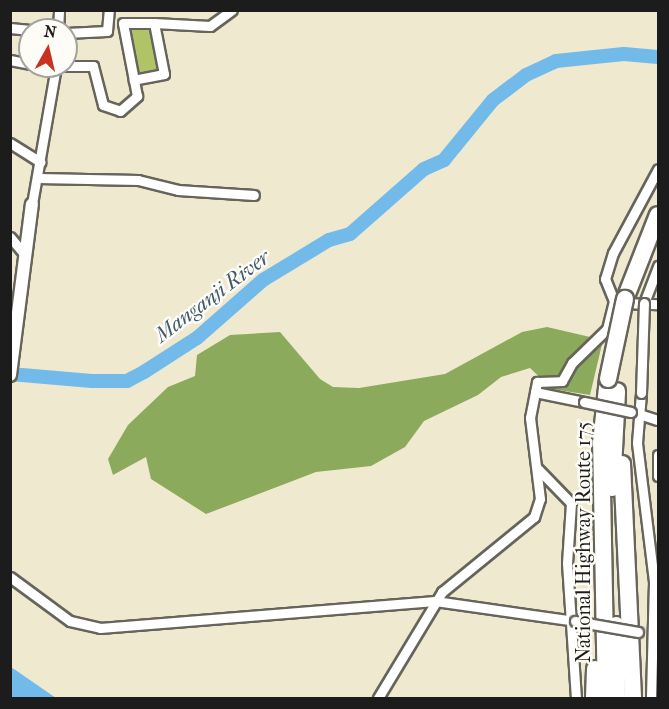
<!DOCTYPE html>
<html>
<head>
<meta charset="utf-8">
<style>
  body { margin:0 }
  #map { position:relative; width:669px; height:709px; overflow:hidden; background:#efe9d0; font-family:"IM FELL French Canon",serif }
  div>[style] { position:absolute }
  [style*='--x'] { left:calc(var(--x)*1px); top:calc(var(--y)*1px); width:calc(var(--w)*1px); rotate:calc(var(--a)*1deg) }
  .green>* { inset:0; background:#b0c467; transform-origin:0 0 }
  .forest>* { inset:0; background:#8caa5c }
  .water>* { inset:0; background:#72baea }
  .river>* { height:14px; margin:-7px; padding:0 7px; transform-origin:7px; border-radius:7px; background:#72baea }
  .roads { filter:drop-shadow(2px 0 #66645b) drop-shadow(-2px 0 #66645b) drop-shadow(0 2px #66645b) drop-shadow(0 -2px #66645b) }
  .street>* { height:9px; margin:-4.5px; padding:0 4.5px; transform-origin:4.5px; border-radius:4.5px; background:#fff }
  .secondary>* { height:12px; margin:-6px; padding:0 6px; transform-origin:6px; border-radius:6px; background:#fff }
  .highway>* { height:16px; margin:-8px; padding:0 8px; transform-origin:8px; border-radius:8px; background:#fff }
  .bridges { filter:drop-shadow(2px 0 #66645b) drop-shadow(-2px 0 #66645b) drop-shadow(0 2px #66645b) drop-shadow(0 -2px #66645b) }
  .street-bridge>* { height:9px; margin:-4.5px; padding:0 4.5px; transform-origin:4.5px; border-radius:4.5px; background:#fff }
  .highway-bridge>* { height:16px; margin:-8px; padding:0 8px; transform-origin:8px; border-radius:8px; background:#fff }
  span { translate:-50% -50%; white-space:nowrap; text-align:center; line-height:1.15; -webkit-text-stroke:5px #fdfcf7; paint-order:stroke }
  .street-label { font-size:20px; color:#1c1c1c }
  .water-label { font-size:21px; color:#3e5b6e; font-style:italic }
  .frame { position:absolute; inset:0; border:12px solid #1c1c1c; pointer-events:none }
  .north { position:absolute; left:18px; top:18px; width:60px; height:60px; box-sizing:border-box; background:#fdfcf7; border:2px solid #a3a29f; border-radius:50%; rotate:8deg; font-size:16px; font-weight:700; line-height:24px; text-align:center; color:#1c1c1c }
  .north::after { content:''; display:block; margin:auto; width:21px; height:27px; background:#c8321e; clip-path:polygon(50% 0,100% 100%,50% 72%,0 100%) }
</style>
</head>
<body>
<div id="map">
  <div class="green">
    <div style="left:152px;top:25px;width:48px;height:26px;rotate:78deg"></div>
  </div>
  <div class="forest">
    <div style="clip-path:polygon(547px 327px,603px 340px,590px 395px,552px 389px,530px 368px,501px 377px,478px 395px,424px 421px,405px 447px,371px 466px,316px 472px,206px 514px,151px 479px,146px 457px,113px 475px,108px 459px,128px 425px,168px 387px,195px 376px,197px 355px,230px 335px,280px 332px,320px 379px,333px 387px,359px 388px,445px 374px,522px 332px)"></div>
  </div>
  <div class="water">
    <div style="clip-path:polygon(10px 667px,14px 669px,56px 698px,11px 698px)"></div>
  </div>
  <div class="river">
    <div style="--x:10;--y:374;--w:82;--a:4.9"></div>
    <div style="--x:92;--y:381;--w:35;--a:0"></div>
    <div style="--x:127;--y:381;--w:19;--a:-28"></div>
    <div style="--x:144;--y:372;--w:63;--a:-32.7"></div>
    <div style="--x:197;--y:338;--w:88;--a:-41.3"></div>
    <div style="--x:263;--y:280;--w:77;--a:-31.2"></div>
    <div style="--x:329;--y:240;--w:22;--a:-16"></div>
    <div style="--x:350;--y:234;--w:98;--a:-41.3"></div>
    <div style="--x:424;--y:169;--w:22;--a:-24"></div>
    <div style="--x:444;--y:160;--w:77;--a:-50.8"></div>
    <div style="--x:493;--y:100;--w:41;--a:-37.1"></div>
    <div style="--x:526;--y:75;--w:33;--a:-25"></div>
    <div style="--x:556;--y:61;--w:68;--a:-5.9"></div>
    <div style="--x:624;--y:54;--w:34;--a:5"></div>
  </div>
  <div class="roads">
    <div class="street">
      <div style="--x:154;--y:23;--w:56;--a:3.1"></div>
      <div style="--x:210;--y:26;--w:27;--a:-36"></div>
      <div style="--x:10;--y:28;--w:20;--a:6"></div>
      <div style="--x:58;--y:30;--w:20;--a:-87"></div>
      <div style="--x:66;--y:33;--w:41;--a:-2.8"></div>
      <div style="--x:107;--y:31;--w:21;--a:-85"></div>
      <div style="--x:10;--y:60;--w:20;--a:11"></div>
      <div style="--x:40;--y:66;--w:53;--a:0"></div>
      <div style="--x:93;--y:66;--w:40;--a:75.6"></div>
      <div style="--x:103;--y:105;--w:18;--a:19"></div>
      <div style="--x:120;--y:111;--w:23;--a:-41"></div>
      <div style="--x:137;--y:96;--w:74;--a:-100.9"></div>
      <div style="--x:123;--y:23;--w:31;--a:0"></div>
      <div style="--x:154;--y:23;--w:52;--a:78.9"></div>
      <div style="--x:164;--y:74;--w:31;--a:169"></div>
      <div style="--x:10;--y:143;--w:36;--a:32"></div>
      <div style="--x:38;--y:178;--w:100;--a:1.1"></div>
      <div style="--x:138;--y:180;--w:41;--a:14"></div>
      <div style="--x:178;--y:190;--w:76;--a:3.8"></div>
      <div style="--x:32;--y:204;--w:140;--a:-80.1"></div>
      <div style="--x:10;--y:237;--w:25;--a:50"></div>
      <div style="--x:622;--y:303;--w:36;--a:2"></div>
      <div style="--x:644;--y:303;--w:40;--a:-69"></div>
      <div style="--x:535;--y:392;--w:50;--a:11.5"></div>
      <div style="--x:641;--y:393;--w:50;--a:94.6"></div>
      <div style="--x:637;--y:443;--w:140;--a:83"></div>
      <div style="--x:654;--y:582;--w:116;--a:91.5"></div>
      <div style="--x:636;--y:413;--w:23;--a:18"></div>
      <div style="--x:658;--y:455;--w:21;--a:90"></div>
      <div style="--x:537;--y:468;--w:49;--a:45.8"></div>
      <div style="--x:571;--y:503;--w:60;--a:93.8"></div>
      <div style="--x:567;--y:563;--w:135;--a:86.2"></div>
      <div style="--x:10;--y:577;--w:74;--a:36.3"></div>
      <div style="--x:70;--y:621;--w:31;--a:13"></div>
      <div style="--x:100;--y:628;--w:336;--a:-4.6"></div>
      <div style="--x:435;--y:601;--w:141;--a:8.1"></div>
      <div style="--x:378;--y:698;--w:124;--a:-58.9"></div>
      <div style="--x:442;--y:592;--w:119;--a:-39.2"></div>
      <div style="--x:534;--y:517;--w:19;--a:-72"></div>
      <div style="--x:540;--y:499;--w:82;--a:-97"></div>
      <div style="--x:530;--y:418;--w:37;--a:-79"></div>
      <div style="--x:537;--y:382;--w:25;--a:-2"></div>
      <div style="--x:562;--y:381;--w:21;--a:-61"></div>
      <div style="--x:572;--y:363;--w:49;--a:-44.2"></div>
      <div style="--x:607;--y:329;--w:29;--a:-76"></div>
      <div style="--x:614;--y:301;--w:24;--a:-112"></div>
      <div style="--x:605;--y:279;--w:27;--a:-73"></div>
      <div style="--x:613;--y:253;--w:95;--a:-61.8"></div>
    </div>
    <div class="secondary">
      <div style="--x:10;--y:375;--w:172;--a:-82.7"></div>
    </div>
    <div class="highway">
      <div style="--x:625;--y:299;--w:90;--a:-68.6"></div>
      <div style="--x:622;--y:464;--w:234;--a:87.3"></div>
      <div style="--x:612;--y:488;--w:97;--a:-87"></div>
      <div style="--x:616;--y:625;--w:73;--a:89.2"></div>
      <div style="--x:594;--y:698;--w:29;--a:-88"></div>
      <div style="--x:606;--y:698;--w:255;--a:-91.1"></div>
      <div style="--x:601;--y:443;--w:64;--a:-83.8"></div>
    </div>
  </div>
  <div class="bridges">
    <div class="street-bridge">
      <div style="--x:641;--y:393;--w:90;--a:-88.1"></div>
      <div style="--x:584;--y:402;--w:48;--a:12"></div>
      <div style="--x:575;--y:621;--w:64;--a:9.9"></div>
    </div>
    <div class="highway-bridge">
      <div style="--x:608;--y:379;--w:82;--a:-78"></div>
    </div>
  </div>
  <div class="street-label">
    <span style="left:583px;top:542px;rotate:-90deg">National Highway Route 175</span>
  </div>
  <div class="water-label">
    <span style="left:212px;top:296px;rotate:-37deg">Manganji River</span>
  </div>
  <div class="frame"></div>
  <div class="north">N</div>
</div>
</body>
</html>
